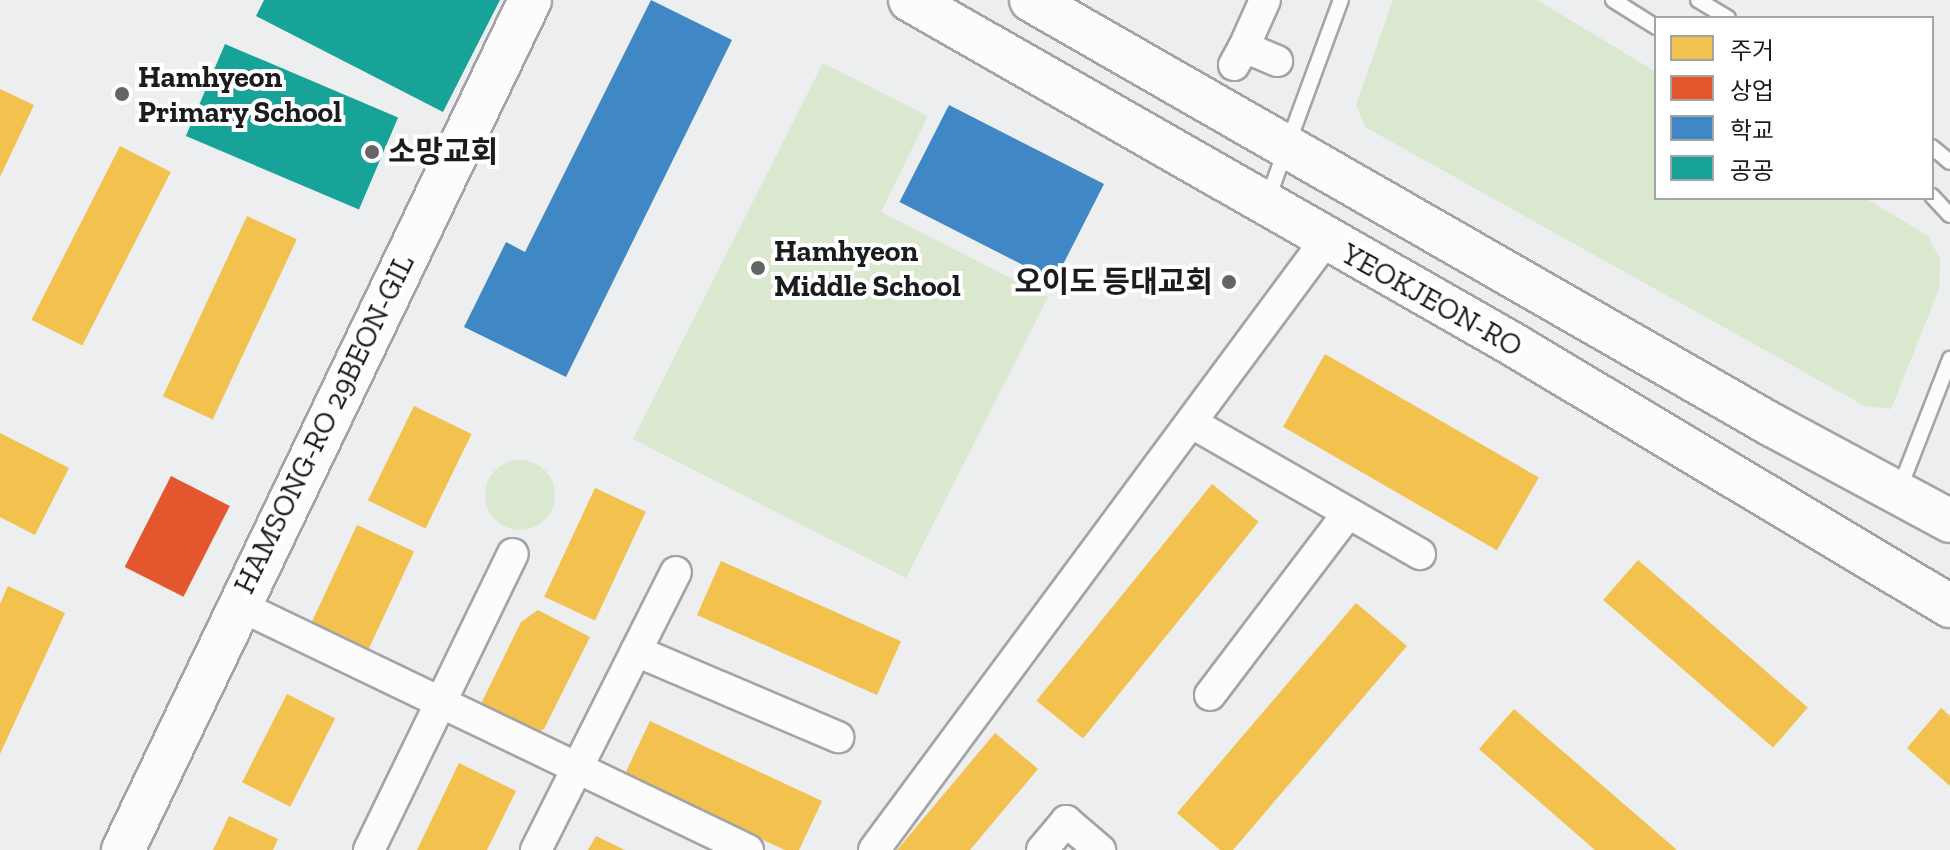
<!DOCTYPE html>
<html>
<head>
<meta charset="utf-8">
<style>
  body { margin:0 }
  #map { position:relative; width:1950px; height:850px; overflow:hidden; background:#eceeef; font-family:"Zilla Slab","Noto Sans KR",serif }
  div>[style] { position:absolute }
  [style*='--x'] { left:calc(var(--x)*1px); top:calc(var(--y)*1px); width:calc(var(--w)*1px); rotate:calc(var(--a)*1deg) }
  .green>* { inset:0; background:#dae8cf }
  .round { border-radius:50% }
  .homes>* { inset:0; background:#f2c14e; transform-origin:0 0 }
  .shops>* { inset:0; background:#e4572e; transform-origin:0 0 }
  .schools>* { inset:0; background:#3f88c5; transform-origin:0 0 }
  .public>* { inset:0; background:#17a398; transform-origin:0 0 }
  .roads { filter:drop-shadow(2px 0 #a3a4a5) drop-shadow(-2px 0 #a3a4a5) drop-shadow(0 2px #a3a4a5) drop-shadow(0 -2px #a3a4a5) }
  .lane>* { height:14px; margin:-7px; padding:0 7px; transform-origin:7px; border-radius:7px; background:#fcfcfd }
  .street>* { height:30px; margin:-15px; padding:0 15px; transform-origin:15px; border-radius:15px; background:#fcfcfd }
  .secondary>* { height:42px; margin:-21px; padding:0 21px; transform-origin:21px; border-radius:21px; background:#fcfcfd }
  .dots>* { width:22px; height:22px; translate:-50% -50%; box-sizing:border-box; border:4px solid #fff; border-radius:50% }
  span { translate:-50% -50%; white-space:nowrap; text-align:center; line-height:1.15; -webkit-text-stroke:8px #fff; paint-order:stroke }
  .poi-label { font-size:30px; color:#1b1c1d; font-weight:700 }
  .left { translate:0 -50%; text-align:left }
  .right { translate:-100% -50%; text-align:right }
  .street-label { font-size:30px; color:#1b1c1d }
  .legend { position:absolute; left:1654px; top:16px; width:280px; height:184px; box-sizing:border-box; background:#fff; border:2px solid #a4a4a5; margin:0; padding:10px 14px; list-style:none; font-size:24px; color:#1b1c1d }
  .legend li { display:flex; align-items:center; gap:16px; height:40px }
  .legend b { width:40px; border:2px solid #a4a4a5 }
</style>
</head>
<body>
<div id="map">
  <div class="green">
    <div style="clip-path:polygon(1393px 0,1537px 0,1656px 72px,1656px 198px,1865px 198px,1928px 236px,1940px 259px,1939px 289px,1891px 409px,1865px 406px,1365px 127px,1356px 105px)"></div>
    <div style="clip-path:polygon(823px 63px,928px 116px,881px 212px,1048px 297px,906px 578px,633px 439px)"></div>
    <div class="round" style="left:485px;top:460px;width:70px;height:70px"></div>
  </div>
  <div class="homes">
    <div style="clip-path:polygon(0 89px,34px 105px,0 177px)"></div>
    <div style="left:120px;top:146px;width:57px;height:195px;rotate:27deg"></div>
    <div style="left:247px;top:216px;width:55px;height:199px;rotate:25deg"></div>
    <div style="left:1325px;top:354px;width:247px;height:84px;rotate:30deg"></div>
    <div style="left:414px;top:406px;width:64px;height:105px;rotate:26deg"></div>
    <div style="clip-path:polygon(0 433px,69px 468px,35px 535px,0 517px)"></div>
    <div style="left:1212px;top:484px;width:60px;height:279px;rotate:39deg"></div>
    <div style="left:595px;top:488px;width:56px;height:120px;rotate:25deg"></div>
    <div style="left:357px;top:525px;width:63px;height:107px;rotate:25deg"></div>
    <div style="left:1638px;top:560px;width:225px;height:53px;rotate:41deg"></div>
    <div style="left:721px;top:561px;width:197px;height:59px;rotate:24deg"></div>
    <div style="clip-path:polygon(8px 586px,65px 613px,0 754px,0 604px)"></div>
    <div style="clip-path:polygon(1356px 603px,1407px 646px,1233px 850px,1220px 850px,1177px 813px)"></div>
    <div style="clip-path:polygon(538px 610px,590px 637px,544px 729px,524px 738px,476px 714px,521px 622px)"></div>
    <div style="left:287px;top:694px;width:54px;height:99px;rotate:27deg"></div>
    <div style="clip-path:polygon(1941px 708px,1950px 716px,1950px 786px,1907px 748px)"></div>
    <div style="clip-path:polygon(1514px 709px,1677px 850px,1595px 850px,1479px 749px)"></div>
    <div style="clip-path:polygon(650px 721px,822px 801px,799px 850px,785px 850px,624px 776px)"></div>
    <div style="clip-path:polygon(995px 733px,1038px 769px,970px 850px,897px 850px)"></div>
    <div style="clip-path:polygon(459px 763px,516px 791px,487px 850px,417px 850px)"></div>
    <div style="clip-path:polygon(229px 816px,278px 839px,273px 850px,213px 850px)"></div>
    <div style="clip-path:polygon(596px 836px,625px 850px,588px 850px)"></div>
  </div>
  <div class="shops">
    <div style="left:171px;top:476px;width:66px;height:102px;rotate:27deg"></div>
  </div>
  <div class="schools">
    <div style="clip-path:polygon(651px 0,732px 40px,566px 377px,464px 327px,506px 242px,525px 252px)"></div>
    <div style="left:949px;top:105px;width:174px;height:109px;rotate:27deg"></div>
  </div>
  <div class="public">
    <div style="clip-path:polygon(264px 0,500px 0,443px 112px,256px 16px)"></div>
    <div style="left:225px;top:44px;width:188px;height:100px;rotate:23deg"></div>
  </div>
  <div class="roads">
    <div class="lane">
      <div style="--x:1613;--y:0;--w:51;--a:32.1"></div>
      <div style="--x:1698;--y:0;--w:35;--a:31"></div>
      <div style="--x:1932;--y:147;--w:23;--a:40"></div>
      <div style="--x:1932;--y:196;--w:26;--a:47"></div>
      <div style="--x:1268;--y:198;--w:211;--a:-69.8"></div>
      <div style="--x:1899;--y:490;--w:141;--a:-68.7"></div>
    </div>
    <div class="street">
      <div style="--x:1244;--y:47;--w:51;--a:-65.9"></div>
      <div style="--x:1234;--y:65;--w:21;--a:-61"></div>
      <div style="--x:1244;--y:47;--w:36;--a:23"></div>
      <div style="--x:1192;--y:423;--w:263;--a:29.9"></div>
      <div style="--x:236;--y:604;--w:568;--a:25.66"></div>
      <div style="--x:636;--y:651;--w:220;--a:23.1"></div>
      <div style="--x:1210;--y:695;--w:228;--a:-52.8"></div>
      <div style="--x:369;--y:850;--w:329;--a:-64.1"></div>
      <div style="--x:536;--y:850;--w:311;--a:-63.3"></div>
      <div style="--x:874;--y:850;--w:758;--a:-53.48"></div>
      <div style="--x:1042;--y:850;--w:38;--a:-50"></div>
      <div style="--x:1066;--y:821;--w:45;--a:40.5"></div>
    </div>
    <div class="secondary">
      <div style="--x:910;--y:0;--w:696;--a:29.73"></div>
      <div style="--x:1514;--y:345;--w:508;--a:30.91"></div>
      <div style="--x:1031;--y:0;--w:854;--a:29.84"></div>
      <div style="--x:1772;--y:425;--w:202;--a:28.3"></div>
      <div style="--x:123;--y:850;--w:942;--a:-64.41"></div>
    </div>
  </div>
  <div class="dots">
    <div style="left:122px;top:94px;background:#646666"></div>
    <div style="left:372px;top:152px;background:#646666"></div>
    <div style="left:758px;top:268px;background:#646666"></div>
    <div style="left:1229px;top:282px;background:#646666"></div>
  </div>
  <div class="poi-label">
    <span class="left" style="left:138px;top:94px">Hamhyeon<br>Primary School</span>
    <span class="left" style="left:388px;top:152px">소망교회</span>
    <span class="left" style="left:774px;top:268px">Hamhyeon<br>Middle School</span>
    <span class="right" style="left:1213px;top:282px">오이도 등대교회</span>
  </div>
  <div class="street-label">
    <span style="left:1432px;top:300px;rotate:29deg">YEOKJEON-RO</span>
    <span style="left:324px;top:424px;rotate:-64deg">HAMSONG-RO 29BEON-GIL</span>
  </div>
  <ul class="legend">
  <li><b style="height:22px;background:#f2c14e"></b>주거</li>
  <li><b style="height:22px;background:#e4572e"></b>상업</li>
  <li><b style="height:22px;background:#3f88c5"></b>학교</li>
  <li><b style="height:22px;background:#17a398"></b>공공</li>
  </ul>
</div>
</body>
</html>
